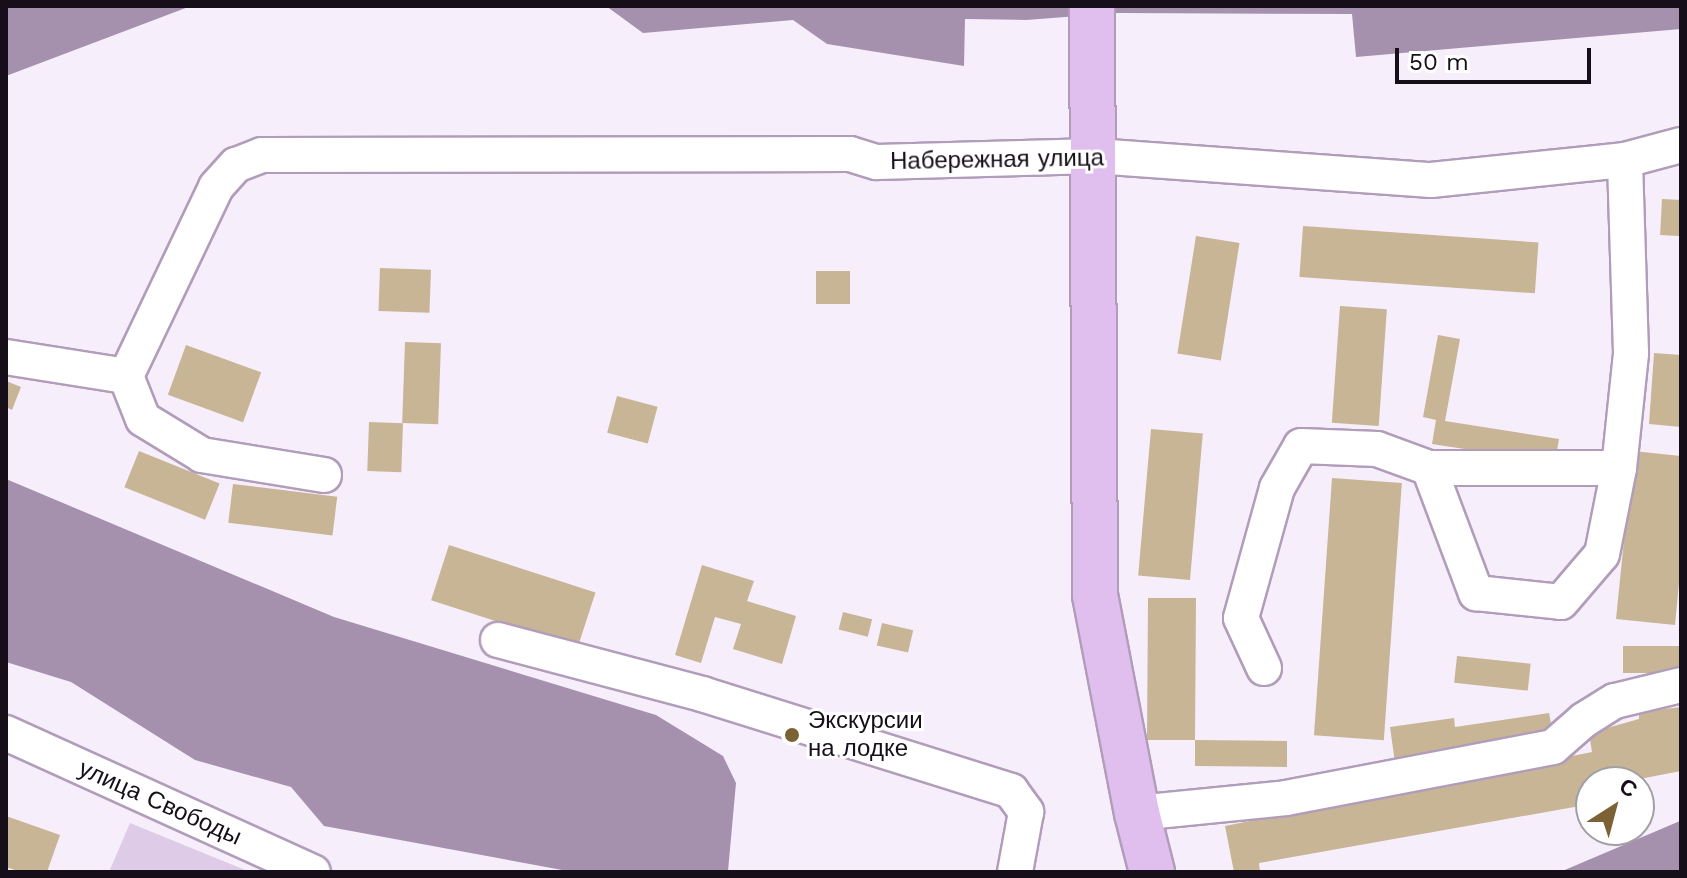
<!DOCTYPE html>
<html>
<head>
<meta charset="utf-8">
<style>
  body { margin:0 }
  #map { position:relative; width:1687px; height:878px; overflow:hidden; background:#f7eefb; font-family:"Work Sans",sans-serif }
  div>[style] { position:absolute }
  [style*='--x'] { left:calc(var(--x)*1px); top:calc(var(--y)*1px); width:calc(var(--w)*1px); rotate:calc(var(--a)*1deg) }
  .green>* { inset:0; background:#decbe7 }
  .water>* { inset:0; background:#a591ae }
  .building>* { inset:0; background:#c7b596; transform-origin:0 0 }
  .roads { filter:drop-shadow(2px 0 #b19dba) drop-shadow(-2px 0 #b19dba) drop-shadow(0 2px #b19dba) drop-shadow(0 -2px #b19dba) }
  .minor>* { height:34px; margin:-17px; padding:0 17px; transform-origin:17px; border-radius:17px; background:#fff }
  .major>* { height:44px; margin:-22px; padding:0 22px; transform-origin:22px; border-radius:22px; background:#e0bfef }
  .dots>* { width:22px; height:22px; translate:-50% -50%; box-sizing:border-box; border:4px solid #fff; border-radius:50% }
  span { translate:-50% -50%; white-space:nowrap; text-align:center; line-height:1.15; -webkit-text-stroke:6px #fff; paint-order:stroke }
  .street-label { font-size:24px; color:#160f19 }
  .poi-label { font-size:24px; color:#160f19 }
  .left { translate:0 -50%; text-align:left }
  .frame { position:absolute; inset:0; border:8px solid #160f19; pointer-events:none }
  .north { position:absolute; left:1575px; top:766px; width:80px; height:80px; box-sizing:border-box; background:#fff; border:2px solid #a29fa3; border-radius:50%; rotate:36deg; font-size:22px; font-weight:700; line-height:32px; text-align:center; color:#160f19 }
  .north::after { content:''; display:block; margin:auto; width:28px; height:36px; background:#7b6133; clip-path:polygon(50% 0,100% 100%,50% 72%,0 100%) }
  .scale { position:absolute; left:1395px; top:48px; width:196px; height:36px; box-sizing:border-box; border:4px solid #160f19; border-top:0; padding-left:10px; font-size:24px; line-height:28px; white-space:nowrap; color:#160f19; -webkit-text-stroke:6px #fff; paint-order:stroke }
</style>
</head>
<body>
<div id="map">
  <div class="green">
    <div style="clip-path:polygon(130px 823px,250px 872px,109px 872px)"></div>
  </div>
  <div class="water">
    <div style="clip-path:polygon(6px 6px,191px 6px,6px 76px)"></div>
    <div style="clip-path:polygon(606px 6px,1681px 6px,1681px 29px,1356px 57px,1352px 14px,1118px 13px,1026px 20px,965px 19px,964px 66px,827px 44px,793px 20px,643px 33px)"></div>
    <div style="clip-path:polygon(6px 479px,334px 617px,656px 715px,723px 756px,736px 783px,728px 871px,573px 872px,324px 826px,291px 787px,195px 760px,71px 682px,6px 662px)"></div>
    <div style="clip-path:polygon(1680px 821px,1681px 872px,1560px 872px)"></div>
  </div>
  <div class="building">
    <div style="left:1662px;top:199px;width:19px;height:36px;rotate:3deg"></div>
    <div style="left:1303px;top:226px;width:236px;height:51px;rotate:4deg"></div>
    <div style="left:1196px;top:236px;width:44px;height:119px;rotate:9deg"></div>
    <div style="left:380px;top:268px;width:51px;height:43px;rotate:2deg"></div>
    <div style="left:816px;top:271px;width:34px;height:33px"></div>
    <div style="left:1340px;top:306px;width:47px;height:117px;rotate:4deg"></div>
    <div style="clip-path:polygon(1438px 335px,1460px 339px,1445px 421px,1559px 439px,1555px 463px,1432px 444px,1436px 420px,1423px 417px)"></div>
    <div style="left:405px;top:342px;width:36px;height:81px;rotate:2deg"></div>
    <div style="left:186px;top:345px;width:80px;height:53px;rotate:20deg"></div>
    <div style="clip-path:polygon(1654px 353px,1681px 355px,1681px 427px,1649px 424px)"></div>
    <div style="clip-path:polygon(6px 381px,21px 387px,12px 410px,6px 407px)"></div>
    <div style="left:617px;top:396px;width:42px;height:38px;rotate:15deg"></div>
    <div style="left:369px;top:422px;width:34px;height:49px;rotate:2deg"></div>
    <div style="left:1151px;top:429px;width:52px;height:147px;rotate:5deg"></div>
    <div style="left:139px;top:451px;width:87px;height:39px;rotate:22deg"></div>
    <div style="clip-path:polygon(1633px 451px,1681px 456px,1681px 562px,1675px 625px,1616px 619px)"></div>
    <div style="left:1332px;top:478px;width:70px;height:258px;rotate:4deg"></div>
    <div style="left:233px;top:484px;width:105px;height:39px;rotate:7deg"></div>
    <div style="left:449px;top:545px;width:154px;height:58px;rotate:18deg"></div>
    <div style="clip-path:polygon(702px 565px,754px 581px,747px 601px,796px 616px,782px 664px,733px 649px,741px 624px,715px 617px,701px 663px,675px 655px)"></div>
    <div style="clip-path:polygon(1148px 598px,1196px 598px,1195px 740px,1287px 741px,1287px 767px,1195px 766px,1195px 740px,1147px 740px)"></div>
    <div style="left:843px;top:612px;width:30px;height:18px;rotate:14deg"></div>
    <div style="left:882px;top:623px;width:32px;height:23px;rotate:13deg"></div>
    <div style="left:1681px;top:646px;width:27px;height:58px;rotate:90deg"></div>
    <div style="left:1457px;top:656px;width:74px;height:27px;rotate:6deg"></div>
    <div style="clip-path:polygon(1681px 707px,1681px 771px,1624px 782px,1591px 782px,1591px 804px,1259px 863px,1260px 872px,1234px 872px,1225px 826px,1592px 752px,1589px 733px,1639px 719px,1639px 712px)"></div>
    <div style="clip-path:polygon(1549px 713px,1554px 739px,1395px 763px,1390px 727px,1454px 718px,1455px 727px)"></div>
    <div style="clip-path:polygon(6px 816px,60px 835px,47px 872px,21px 872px,6px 867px)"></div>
  </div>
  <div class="roads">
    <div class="minor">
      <div style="--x:6;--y:357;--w:121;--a:9"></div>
      <div style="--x:1429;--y:468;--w:190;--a:0"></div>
      <div style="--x:324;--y:475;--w:124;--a:-170.7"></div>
      <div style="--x:202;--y:455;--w:69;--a:-148.6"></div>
      <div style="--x:143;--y:419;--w:46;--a:-111.6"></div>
      <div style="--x:126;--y:376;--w:209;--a:-64.5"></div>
      <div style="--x:216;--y:187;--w:30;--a:-48"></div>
      <div style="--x:236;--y:165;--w:28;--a:-21"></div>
      <div style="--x:262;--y:155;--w:588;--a:-0.1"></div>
      <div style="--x:850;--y:154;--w:28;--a:17"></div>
      <div style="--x:877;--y:162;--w:218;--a:-1.6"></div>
      <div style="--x:1095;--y:156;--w:337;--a:4.1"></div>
      <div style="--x:1431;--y:180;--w:195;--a:-5.9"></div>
      <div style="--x:1625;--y:160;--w:58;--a:-15"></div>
      <div style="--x:498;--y:640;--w:211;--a:14.8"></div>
      <div style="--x:702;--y:694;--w:324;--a:17.4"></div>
      <div style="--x:1011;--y:791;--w:26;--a:54"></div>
      <div style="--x:1026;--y:812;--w:61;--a:100.4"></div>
      <div style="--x:1264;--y:668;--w:55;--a:-114.7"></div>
      <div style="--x:1241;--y:618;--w:135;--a:-74.5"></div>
      <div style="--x:1277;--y:488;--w:48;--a:-60.3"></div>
      <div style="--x:1301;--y:446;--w:76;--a:2.3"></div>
      <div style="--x:1377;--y:449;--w:55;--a:20.1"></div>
      <div style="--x:1429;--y:468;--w:134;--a:69.4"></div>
      <div style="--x:1476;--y:593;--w:85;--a:6"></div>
      <div style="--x:1561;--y:602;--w:63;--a:-49.5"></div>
      <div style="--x:1602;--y:554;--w:88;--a:-78.8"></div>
      <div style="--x:1619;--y:468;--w:116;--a:-84"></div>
      <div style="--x:1631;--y:353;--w:193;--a:-91.8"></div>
      <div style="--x:6;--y:733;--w:337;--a:24.4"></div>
      <div style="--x:1137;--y:813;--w:150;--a:-5.7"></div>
      <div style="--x:1286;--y:798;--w:272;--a:-10.8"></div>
      <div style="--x:1553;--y:747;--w:41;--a:-41.1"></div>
      <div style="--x:1584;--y:720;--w:36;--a:-32"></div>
      <div style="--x:1615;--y:701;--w:68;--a:-13.6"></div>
    </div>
    <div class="major">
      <div style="--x:1092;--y:6;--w:589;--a:89.71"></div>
      <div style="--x:1095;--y:595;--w:222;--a:79.1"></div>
      <div style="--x:1137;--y:813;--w:61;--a:75.7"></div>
    </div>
  </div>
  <div class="dots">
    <div style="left:792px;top:735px;background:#7b6133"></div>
  </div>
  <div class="street-label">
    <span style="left:997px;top:160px;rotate:-1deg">Набережная улица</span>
    <span style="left:160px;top:803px;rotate:24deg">улица Свободы</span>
  </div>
  <div class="poi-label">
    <span class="left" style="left:808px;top:735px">Экскурсии<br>на лодке</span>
  </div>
  <div class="frame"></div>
  <div class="north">С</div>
  <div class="scale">50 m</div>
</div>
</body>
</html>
